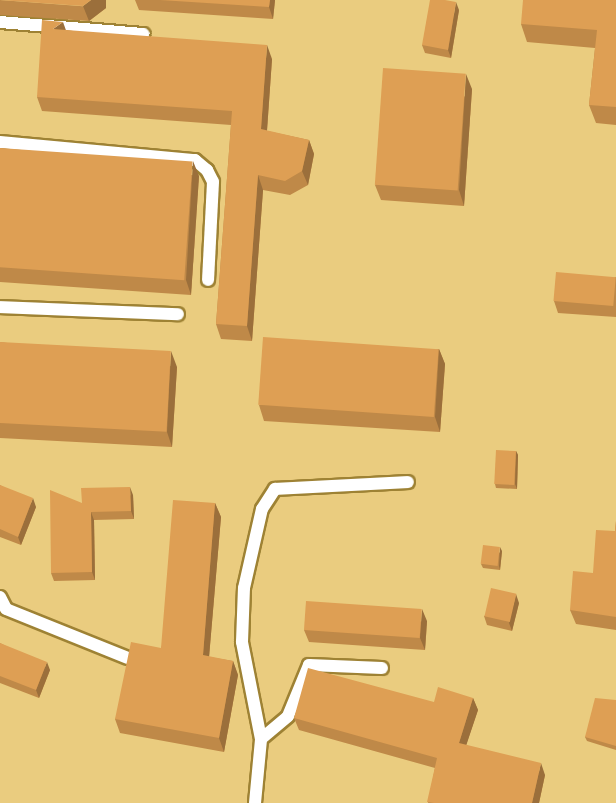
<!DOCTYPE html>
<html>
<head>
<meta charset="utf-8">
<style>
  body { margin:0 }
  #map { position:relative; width:616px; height:803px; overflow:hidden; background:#eacc7f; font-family:"Fira Sans",sans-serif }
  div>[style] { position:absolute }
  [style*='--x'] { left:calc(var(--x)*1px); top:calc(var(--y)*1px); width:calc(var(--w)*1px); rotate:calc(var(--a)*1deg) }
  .roads { filter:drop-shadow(2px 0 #9e8234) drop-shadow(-2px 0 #9e8234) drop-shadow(0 2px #9e8234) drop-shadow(0 -2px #9e8234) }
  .lane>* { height:12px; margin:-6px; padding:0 6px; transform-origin:6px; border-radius:6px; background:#fff }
  .wall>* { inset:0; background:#bf8948 }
  .shaded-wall>* { inset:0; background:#9b6f3b }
  .building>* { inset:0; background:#de9f54; transform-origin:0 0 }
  span { translate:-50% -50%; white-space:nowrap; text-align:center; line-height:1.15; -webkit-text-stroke:5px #fdeec9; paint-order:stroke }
</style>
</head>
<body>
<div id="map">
  <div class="roads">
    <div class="lane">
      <div style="--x:0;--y:22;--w:144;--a:4.8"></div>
      <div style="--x:0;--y:142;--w:196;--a:5.3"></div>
      <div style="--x:195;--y:160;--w:16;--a:40"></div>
      <div style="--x:207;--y:170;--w:13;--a:63"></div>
      <div style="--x:213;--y:182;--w:98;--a:92.9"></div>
      <div style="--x:0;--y:307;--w:178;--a:2.3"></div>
      <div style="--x:0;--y:597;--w:13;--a:63"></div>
      <div style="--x:6;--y:609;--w:131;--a:21.9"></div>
      <div style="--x:261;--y:739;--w:99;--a:-101.1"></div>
      <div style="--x:242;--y:642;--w:54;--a:-87.9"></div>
      <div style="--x:244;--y:588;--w:81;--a:-77.2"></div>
      <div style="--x:262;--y:509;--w:24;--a:-57"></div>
      <div style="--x:275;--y:489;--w:133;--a:-3"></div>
      <div style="--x:255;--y:803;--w:64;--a:-84.6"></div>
      <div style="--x:261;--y:739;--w:35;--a:-40"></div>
      <div style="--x:288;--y:716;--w:55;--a:-67.6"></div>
      <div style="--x:309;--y:665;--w:73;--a:2.4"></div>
    </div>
  </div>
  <div class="wall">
    <div style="clip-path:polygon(0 0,106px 8px,89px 21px,0 15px)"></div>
    <div style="clip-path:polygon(135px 0,275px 0,273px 19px,139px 10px)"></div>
    <div style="clip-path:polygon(616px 0,616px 125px,596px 123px,589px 105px,595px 48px,527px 42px,521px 24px)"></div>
    <div style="clip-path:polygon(459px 10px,451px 58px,425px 53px,422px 45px)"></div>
    <div style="clip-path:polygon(66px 30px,272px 59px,267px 131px,309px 140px,314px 154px,308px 185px,290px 195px,263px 190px,252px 341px,221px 339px,216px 324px,231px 125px,42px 111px,37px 97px)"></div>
    <div style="clip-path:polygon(472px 89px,464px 206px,381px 200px,375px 185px)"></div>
    <div style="clip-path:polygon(0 148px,199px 176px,191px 295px,0 282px)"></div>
    <div style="clip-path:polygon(616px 277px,616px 317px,558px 313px,554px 301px)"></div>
    <div style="clip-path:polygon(0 342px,177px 367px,172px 447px,0 438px)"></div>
    <div style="clip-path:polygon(439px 349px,445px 364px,440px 432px,264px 421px,259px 405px)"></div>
    <div style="clip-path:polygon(516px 451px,518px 455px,517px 489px,496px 488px,495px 484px)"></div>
    <div style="clip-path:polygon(0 485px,36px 507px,21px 545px,0 537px)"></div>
    <div style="clip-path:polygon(133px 495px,134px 519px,94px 520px,95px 580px,54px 581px,51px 573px,82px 503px)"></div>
    <div style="clip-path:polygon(215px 503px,221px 517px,209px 657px,233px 661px,238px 675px,224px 752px,120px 733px,115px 719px,161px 648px)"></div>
    <div style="clip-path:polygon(616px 521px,616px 630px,576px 624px,570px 610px,593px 573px,615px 531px)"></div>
    <div style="clip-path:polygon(502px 551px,500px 570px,483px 568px,481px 564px)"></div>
    <div style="clip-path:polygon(519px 603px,512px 631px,487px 625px,484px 616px)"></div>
    <div style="clip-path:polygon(427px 621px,425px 650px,309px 642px,304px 630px)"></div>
    <div style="clip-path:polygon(0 643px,50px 670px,39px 698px,0 683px)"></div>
    <div style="clip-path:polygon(473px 698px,478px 710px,466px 745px,545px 775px,539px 803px,428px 803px,435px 768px,299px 730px,294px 718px)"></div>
    <div style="clip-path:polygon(616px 700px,616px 750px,587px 741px,585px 737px)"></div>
  </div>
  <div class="shaded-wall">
    <div style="clip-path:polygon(91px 0,106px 0,106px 8px,89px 21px,83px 6px)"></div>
    <div style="clip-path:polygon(270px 0,275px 0,273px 19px,269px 7px)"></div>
    <div style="clip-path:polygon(456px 2px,459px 10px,451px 58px,448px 50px)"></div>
    <div style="clip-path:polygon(63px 22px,68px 36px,53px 29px)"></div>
    <div style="clip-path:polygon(267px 45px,272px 59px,266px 144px,261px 129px)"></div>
    <div style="clip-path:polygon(466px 74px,472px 89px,464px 206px,459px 190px)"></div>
    <div style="clip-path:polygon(309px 140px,314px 154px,308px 185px,302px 171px)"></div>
    <div style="clip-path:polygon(193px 161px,199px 176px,191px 295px,186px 280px)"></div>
    <div style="clip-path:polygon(258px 175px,263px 190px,252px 341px,247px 326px)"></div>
    <div style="clip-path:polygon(439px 349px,445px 364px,440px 432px,435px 417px)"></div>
    <div style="clip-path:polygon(171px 351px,177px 367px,172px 447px,167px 432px)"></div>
    <div style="clip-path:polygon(516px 451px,518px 455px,517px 489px,515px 484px)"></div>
    <div style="clip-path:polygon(130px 487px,133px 495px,134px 519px,131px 511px)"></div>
    <div style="clip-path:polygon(33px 498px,36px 507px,21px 545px,18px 537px)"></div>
    <div style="clip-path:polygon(215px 503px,221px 517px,208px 669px,203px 655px)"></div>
    <div style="clip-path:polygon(91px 512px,94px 520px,95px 580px,92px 572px)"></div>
    <div style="clip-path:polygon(500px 547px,502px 551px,500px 570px,499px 566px)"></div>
    <div style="clip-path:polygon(516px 594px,519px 603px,512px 631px,509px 623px)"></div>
    <div style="clip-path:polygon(422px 609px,427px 621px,425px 650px,420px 638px)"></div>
    <div style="clip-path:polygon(233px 661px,238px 675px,224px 752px,219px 738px)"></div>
    <div style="clip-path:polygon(47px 662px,50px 670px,39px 698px,36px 690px)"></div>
    <div style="clip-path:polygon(473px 698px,478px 710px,463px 755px,459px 743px)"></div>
    <div style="clip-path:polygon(541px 763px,545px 775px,539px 803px,532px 803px)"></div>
  </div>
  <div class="building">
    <div style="clip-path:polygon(0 0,91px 0,83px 6px)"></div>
    <div style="clip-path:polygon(160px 0,270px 0,269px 7px)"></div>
    <div style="clip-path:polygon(430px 0,445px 0,456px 2px,448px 50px,422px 45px)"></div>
    <div style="clip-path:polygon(523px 0,616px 0,616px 107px,589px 105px,597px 30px,521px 24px)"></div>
    <div style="clip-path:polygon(42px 20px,63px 22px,53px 29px,267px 45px,261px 129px,309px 140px,302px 171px,285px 181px,258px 175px,247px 326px,216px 324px,232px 111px,37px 97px)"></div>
    <div style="left:383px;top:68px;width:83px;height:117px;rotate:4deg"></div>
    <div style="left:0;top:148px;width:193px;height:119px;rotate:4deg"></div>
    <div style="left:556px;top:272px;width:60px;height:29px;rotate:5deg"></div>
    <div style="left:263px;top:337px;width:176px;height:68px;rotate:4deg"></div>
    <div style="left:0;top:342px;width:171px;height:81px;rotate:3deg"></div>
    <div style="left:496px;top:450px;width:20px;height:34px;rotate:3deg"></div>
    <div style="clip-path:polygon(0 485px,33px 498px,18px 537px,0 529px)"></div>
    <div style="clip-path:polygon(130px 487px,131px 511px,91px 512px,92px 572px,51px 573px,50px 490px,82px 503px,81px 488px)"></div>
    <div style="clip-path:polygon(173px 500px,215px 503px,203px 655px,233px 661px,219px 738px,115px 719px,131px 642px,161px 648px)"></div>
    <div style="clip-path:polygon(616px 521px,616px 617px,570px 610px,573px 571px,593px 573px,596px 530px,615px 531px)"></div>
    <div style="left:483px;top:545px;width:17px;height:19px;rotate:7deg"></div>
    <div style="left:491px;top:588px;width:26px;height:29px;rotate:13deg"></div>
    <div style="left:306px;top:601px;width:116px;height:29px;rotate:4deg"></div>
    <div style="clip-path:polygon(0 643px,47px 662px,36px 690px,0 676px)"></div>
    <div style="clip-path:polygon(308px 668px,434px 702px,438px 687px,473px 698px,459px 743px,541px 763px,532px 803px,434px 803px,427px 802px,437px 758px,294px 718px)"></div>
    <div style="clip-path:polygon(595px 698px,616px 700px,616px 746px,585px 737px)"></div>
  </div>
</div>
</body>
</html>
